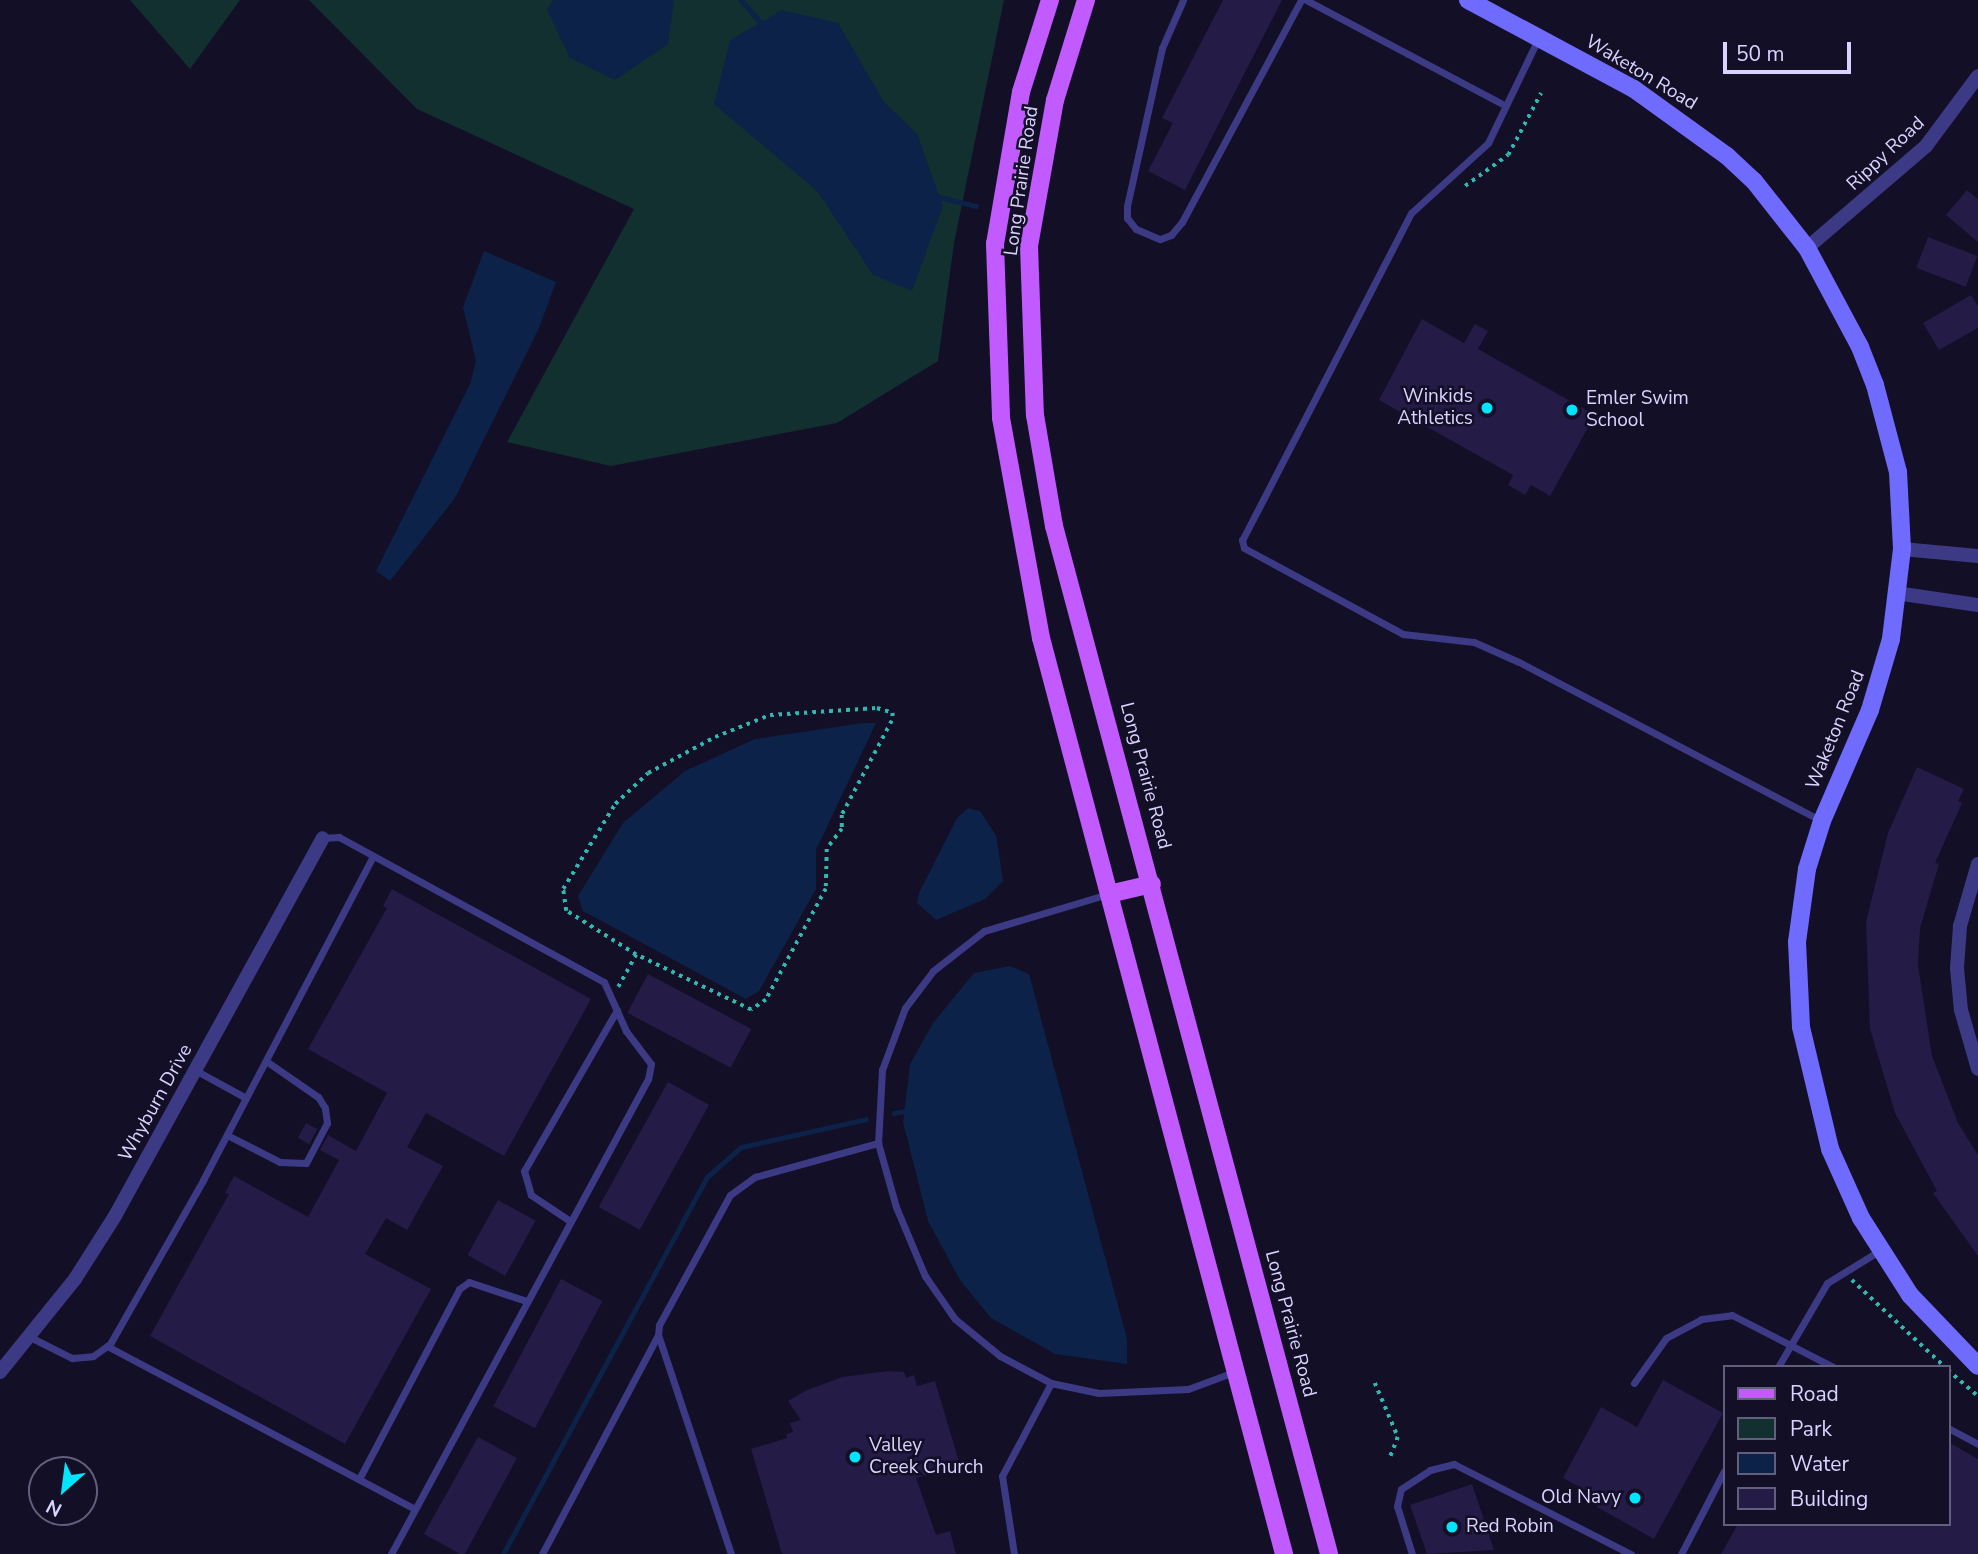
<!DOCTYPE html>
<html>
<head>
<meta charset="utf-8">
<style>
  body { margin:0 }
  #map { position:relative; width:1978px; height:1554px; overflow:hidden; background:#130f26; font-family:"Nunito Sans",sans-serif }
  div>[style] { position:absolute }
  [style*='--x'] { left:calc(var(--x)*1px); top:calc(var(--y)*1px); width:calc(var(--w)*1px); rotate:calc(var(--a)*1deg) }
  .green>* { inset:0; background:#12302f }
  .water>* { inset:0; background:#0c2248 }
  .stream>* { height:5px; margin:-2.5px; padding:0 2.5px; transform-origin:2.5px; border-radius:2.5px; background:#0c2248 }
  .building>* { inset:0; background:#241b47; transform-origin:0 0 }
  .path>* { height:3.5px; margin-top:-1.75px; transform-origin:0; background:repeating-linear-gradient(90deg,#2fb8b0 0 3.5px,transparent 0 8.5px) }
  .lane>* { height:7px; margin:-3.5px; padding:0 3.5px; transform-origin:3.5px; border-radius:3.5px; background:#3d3a85 }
  .street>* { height:14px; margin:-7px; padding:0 7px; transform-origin:7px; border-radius:7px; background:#3d3a85 }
  .secondary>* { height:18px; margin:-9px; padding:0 9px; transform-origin:9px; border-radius:9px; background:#6f6bff }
  .primary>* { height:18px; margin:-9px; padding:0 9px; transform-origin:9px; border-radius:9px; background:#c25bff }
  .dots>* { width:19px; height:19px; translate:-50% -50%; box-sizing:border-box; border:4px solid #130f26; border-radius:50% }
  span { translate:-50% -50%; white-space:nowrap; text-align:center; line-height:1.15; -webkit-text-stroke:5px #130f26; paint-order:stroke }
  .street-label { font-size:19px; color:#d9d4ff }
  .poi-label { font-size:19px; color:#d9d4ff }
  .right { translate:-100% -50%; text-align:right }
  .left { translate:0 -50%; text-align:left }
  .legend { position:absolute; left:1723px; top:1365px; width:228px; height:161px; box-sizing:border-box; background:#130f26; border:2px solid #625e7d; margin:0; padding:9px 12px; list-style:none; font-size:21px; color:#d9d4ff }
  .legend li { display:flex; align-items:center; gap:14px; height:35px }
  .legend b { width:35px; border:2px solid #625e7d }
  .north { position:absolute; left:28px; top:1456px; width:70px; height:70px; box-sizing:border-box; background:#130f26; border:2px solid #625e7d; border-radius:50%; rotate:208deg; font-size:19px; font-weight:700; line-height:28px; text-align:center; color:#d9d4ff }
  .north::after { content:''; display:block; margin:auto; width:24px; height:32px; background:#00e5ff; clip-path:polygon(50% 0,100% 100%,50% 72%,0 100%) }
  .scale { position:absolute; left:1723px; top:42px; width:128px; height:32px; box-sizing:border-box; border:4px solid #d9d4ff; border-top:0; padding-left:9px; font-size:21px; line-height:24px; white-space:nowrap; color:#d9d4ff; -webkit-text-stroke:5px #130f26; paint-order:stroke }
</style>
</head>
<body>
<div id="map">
  <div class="green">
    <div style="clip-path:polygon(130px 0,240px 0,190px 69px)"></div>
    <div style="clip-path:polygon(309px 0,1004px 0,954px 243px,938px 361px,837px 423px,611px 466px,507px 442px,634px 209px,417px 109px)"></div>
  </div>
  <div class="water">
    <div style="clip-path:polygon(553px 0,674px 0,668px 44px,615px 80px,570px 58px,547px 10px)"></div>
    <div style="clip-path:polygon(782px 10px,838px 23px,884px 102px,917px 134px,943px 206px,912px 291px,873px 275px,817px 191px,714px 104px,730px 40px)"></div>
    <div style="clip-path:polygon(484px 251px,556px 282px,539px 328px,455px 498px,390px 581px,376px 571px,470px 384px,476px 361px,463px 307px)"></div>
    <div style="clip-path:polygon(863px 723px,876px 723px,816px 850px,816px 889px,759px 991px,746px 999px,583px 911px,578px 896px,623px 823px,685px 771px,755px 739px)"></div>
    <div style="clip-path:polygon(968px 808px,980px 811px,996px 835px,1003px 881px,985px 899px,936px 920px,917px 903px,919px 893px,957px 818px)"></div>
    <div style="clip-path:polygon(1010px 966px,1029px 974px,1127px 1339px,1127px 1364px,1055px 1354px,991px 1318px,960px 1280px,928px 1221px,903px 1122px,910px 1064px,933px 1023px,974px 973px)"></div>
  </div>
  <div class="stream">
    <div style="--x:741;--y:0;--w:35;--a:49"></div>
    <div style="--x:935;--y:196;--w:42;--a:13.7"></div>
    <div style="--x:894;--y:1113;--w:10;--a:-11"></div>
    <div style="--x:503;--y:1554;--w:429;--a:-61.6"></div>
    <div style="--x:707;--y:1177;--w:45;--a:-41.4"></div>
    <div style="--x:741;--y:1147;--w:128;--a:-12.6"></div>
  </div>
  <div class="building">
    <div style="clip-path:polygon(1223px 0,1282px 0,1185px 190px,1148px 171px,1173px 123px,1162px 118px)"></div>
    <div style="clip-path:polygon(1967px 190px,1978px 199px,1978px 242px,1946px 215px)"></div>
    <div style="left:1928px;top:237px;width:53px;height:33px;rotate:21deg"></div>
    <div style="clip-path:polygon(1971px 295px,1978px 306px,1978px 328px,1939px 350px,1923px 323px)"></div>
    <div style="clip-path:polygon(1422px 319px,1464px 343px,1475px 324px,1488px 331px,1478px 349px,1595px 415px,1550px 496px,1531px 485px,1525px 495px,1508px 485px,1513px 475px,1379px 400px)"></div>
    <div style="clip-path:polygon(1917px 767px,1964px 789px,1958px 801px,1962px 803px,1935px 863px,1939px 864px,1920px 928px,1918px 965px,1932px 1056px,1958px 1123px,1978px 1155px,1978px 1256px,1933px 1193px,1937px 1191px,1895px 1113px,1870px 1029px,1866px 922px,1888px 833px)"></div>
    <div style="clip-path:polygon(392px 889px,591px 999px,504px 1156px,426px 1113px,407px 1147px,443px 1166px,407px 1230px,386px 1218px,365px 1254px,431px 1289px,345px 1444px,150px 1336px,229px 1194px,225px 1193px,234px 1176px,308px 1217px,339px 1160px,320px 1150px,328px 1135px,356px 1151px,387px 1093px,308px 1049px,387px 908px,383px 906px)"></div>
    <div style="left:648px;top:974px;width:117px;height:44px;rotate:28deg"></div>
    <div style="left:668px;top:1082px;width:47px;height:143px;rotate:29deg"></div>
    <div style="left:306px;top:1123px;width:13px;height:17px;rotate:29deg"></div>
    <div style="left:498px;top:1200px;width:43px;height:63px;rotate:29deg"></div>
    <div style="left:561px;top:1279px;width:47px;height:144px;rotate:28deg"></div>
    <div style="clip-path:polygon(888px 1371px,904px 1372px,906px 1378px,914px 1375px,917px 1386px,935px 1381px,960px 1465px,916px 1478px,936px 1535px,950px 1531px,956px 1554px,782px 1554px,751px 1449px,787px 1438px,786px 1434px,793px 1432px,790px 1423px,801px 1420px,788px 1401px,805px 1391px,842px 1377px)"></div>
    <div style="clip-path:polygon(1663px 1380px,1723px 1413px,1654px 1539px,1597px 1507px,1602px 1499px,1563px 1478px,1601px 1407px,1637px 1427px)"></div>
    <div style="clip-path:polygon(478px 1437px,517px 1458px,465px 1554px,460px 1554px,424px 1534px)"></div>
    <div style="clip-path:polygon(1948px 1442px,1978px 1459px,1978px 1554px,1721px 1554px,1738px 1524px,1948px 1524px)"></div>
    <div style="clip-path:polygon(1472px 1484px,1494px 1550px,1427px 1554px,1410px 1505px)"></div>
  </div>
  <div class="path">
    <div style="--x:1465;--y:186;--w:53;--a:-35.8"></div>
    <div style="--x:1508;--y:155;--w:70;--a:-62"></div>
    <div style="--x:877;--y:708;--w:17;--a:17"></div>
    <div style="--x:893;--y:713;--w:8;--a:97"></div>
    <div style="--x:892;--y:721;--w:106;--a:118"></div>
    <div style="--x:842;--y:815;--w:14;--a:90"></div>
    <div style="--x:842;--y:829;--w:25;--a:127"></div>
    <div style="--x:827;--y:849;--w:40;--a:91.4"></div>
    <div style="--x:826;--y:889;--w:126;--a:118.4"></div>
    <div style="--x:766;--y:1000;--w:18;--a:146"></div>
    <div style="--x:751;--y:1010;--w:127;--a:-154.4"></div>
    <div style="--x:636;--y:955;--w:83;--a:-147.8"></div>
    <div style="--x:566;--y:911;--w:22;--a:-98"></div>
    <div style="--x:563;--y:889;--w:100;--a:-58.5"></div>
    <div style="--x:615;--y:804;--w:45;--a:-43.2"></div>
    <div style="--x:648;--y:773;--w:76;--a:-28.2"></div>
    <div style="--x:715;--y:737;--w:59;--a:-21.8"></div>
    <div style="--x:770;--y:715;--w:107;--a:-3.7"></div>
    <div style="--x:618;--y:987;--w:37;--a:-61"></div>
    <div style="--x:1852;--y:1280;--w:127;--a:43.1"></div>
    <div style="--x:1948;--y:1370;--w:40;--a:41"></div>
    <div style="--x:1375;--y:1383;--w:59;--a:66.9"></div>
    <div style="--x:1398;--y:1437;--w:25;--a:111"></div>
  </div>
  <div class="lane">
    <div style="--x:1183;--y:0;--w:52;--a:113.6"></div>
    <div style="--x:1162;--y:48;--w:162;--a:102.5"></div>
    <div style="--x:1127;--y:206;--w:12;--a:90"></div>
    <div style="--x:1127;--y:218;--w:14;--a:51"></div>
    <div style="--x:1136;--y:229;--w:26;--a:23"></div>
    <div style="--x:1160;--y:239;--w:12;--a:-20"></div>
    <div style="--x:1171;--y:235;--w:17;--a:-50"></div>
    <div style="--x:1182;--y:222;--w:252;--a:-61.8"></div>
    <div style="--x:1306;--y:0;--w:226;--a:27.9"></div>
    <div style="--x:1538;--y:39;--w:115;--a:115.7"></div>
    <div style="--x:1488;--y:143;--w:104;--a:137.7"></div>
    <div style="--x:1411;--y:213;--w:368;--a:117.3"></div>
    <div style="--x:1242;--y:540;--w:8;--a:76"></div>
    <div style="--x:1244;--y:548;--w:181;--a:28.4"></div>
    <div style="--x:1403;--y:634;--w:71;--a:6.4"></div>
    <div style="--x:1474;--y:642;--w:49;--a:24"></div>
    <div style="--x:1519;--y:662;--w:342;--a:27.7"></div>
    <div style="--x:323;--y:838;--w:16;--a:-4"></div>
    <div style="--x:339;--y:837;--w:302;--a:28.7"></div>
    <div style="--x:604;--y:982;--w:54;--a:65.8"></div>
    <div style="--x:626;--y:1031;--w:41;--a:52.9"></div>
    <div style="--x:651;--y:1064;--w:15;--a:101"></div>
    <div style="--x:648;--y:1079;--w:540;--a:118.42"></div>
    <div style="--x:1108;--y:894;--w:129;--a:163.4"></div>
    <div style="--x:984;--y:931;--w:65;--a:141.9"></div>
    <div style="--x:933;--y:971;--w:46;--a:127.1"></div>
    <div style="--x:905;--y:1008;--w:66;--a:110.4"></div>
    <div style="--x:882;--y:1070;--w:73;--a:93.1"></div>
    <div style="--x:878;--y:1143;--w:66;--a:74.3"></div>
    <div style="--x:896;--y:1207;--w:75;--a:67.2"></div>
    <div style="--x:925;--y:1276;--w:52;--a:55.1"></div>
    <div style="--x:955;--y:1319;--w:58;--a:39.4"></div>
    <div style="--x:1000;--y:1356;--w:58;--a:27.9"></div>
    <div style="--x:1051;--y:1383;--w:49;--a:11.8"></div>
    <div style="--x:1099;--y:1393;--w:89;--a:-2.6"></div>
    <div style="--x:1188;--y:1389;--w:49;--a:-20.3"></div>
    <div style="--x:195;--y:1070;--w:58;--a:28.8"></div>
    <div style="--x:227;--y:1135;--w:59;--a:27"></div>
    <div style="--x:280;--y:1162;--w:26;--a:2"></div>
    <div style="--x:306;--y:1163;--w:45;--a:-62.3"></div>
    <div style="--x:327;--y:1123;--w:15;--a:-98"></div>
    <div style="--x:325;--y:1108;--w:13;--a:-122"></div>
    <div style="--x:318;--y:1097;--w:63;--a:-145.3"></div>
    <div style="--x:570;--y:1221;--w:47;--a:-146.3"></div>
    <div style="--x:531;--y:1195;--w:25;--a:-106"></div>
    <div style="--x:524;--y:1171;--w:186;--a:-60"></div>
    <div style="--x:30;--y:1337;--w:47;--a:26.6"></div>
    <div style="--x:72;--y:1358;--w:21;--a:-5"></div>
    <div style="--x:93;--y:1356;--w:21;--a:-35"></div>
    <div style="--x:110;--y:1344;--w:189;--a:-60.4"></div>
    <div style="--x:203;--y:1180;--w:366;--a:-62.3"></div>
    <div style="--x:107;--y:1346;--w:346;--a:27.9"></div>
    <div style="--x:1778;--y:1367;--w:97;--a:-59.7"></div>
    <div style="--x:1827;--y:1283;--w:61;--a:-31.6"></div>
    <div style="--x:1634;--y:1383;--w:55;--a:-54.6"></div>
    <div style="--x:1666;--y:1338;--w:40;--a:-28"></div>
    <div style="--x:1701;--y:1319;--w:31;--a:-7"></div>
    <div style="--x:1732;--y:1315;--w:114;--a:27.2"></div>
    <div style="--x:1948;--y:1428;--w:34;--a:28"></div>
    <div style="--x:359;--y:1479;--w:215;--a:-62.2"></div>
    <div style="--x:459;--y:1289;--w:12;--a:-35"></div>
    <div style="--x:469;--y:1282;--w:60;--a:18.4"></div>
    <div style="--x:542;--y:1554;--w:248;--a:-62.1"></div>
    <div style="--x:731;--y:1554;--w:231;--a:-108.4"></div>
    <div style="--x:658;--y:1335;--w:10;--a:-84"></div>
    <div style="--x:659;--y:1325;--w:148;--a:-61.4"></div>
    <div style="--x:730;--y:1195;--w:31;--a:-36"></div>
    <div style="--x:755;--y:1177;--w:128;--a:-15.5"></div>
    <div style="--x:1014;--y:1554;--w:79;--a:-98.7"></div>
    <div style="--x:1002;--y:1476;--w:105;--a:-62.2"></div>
    <div style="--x:1412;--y:1554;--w:50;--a:-107.4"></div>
    <div style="--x:1397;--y:1506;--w:17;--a:-77"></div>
    <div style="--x:1401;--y:1489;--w:35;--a:-33"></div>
    <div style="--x:1430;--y:1470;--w:25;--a:-14"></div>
    <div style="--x:1454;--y:1464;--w:199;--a:27"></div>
    <div style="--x:1681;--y:1554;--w:93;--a:-62.6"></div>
  </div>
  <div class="street">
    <div style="--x:1807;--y:248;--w:157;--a:-40.6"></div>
    <div style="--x:1926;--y:146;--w:87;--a:-53.4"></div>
    <div style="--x:1902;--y:549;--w:76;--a:5.3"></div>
    <div style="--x:1896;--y:593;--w:83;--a:8.3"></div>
    <div style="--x:1978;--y:864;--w:65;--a:106.2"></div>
    <div style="--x:1960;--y:926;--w:42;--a:94.1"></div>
    <div style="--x:1957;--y:968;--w:42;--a:84.6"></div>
    <div style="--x:1961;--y:1010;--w:61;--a:73.9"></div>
    <div style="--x:0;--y:1372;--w:119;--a:-51.1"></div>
    <div style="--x:75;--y:1279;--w:75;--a:-57.6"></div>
    <div style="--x:115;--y:1216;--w:431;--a:-61.2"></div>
  </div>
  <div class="secondary">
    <div style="--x:1468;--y:0;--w:188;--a:28.2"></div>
    <div style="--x:1634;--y:89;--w:115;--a:35.8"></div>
    <div style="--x:1727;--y:156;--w:37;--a:43"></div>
    <div style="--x:1754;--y:181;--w:85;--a:51.7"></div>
    <div style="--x:1807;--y:248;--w:112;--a:61.8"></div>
    <div style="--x:1860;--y:347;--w:41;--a:68.5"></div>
    <div style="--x:1875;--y:385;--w:90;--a:75.2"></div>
    <div style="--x:1898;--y:472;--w:77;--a:87"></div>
    <div style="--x:1902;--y:549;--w:91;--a:97"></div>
    <div style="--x:1891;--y:639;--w:74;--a:106.5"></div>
    <div style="--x:1870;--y:710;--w:121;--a:113.4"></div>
    <div style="--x:1822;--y:821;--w:50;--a:107.4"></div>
    <div style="--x:1807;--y:869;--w:74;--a:97.8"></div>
    <div style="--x:1797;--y:942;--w:85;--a:87.3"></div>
    <div style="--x:1801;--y:1027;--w:125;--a:76.6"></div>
    <div style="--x:1830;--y:1149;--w:76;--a:65.8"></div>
    <div style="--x:1861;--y:1218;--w:91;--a:57.5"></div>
    <div style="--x:1910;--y:1295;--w:98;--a:46.2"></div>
  </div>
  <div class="primary">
    <div style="--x:1050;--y:0;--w:96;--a:107.5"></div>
    <div style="--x:1021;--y:92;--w:154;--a:99.7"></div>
    <div style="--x:995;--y:244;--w:174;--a:88"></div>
    <div style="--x:1001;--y:418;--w:224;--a:79.7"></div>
    <div style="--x:1041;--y:638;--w:948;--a:75.14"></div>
    <div style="--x:1086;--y:0;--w:105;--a:107.2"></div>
    <div style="--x:1055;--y:100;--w:148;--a:100.1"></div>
    <div style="--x:1029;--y:246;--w:169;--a:88"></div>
    <div style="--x:1035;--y:415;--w:113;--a:80.3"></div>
    <div style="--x:1054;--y:526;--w:1064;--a:75.02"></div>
    <div style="--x:1109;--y:894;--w:44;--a:-13.1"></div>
  </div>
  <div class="dots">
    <div style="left:1487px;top:408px;background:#00e5ff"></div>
    <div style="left:1572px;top:410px;background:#00e5ff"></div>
    <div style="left:855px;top:1457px;background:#00e5ff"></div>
    <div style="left:1635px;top:1498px;background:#00e5ff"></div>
    <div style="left:1452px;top:1527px;background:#00e5ff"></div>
  </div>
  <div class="street-label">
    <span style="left:1641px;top:73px;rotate:31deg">Waketon Road</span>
    <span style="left:1886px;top:154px;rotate:-43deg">Rippy Road</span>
    <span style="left:1022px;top:181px;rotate:-82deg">Long Prairie Road</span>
    <span style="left:1836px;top:730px;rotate:-68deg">Waketon Road</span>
    <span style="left:1145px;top:776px;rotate:75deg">Long Prairie Road</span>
    <span style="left:156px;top:1103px;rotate:-61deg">Whyburn Drive</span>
    <span style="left:1290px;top:1324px;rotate:75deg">Long Prairie Road</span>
  </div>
  <div class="poi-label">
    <span class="right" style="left:1473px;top:408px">Winkids<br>Athletics</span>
    <span class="left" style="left:1586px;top:410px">Emler Swim<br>School</span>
    <span class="left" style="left:869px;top:1457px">Valley<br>Creek Church</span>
    <span class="right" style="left:1621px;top:1498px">Old Navy</span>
    <span class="left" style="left:1466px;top:1527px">Red Robin</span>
  </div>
  <ul class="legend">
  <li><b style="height:9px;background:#c25bff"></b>Road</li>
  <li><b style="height:19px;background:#12302f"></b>Park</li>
  <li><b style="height:19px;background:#0c2248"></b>Water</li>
  <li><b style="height:19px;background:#241b47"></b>Building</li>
  </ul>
  <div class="north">N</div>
  <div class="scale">50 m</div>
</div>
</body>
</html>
